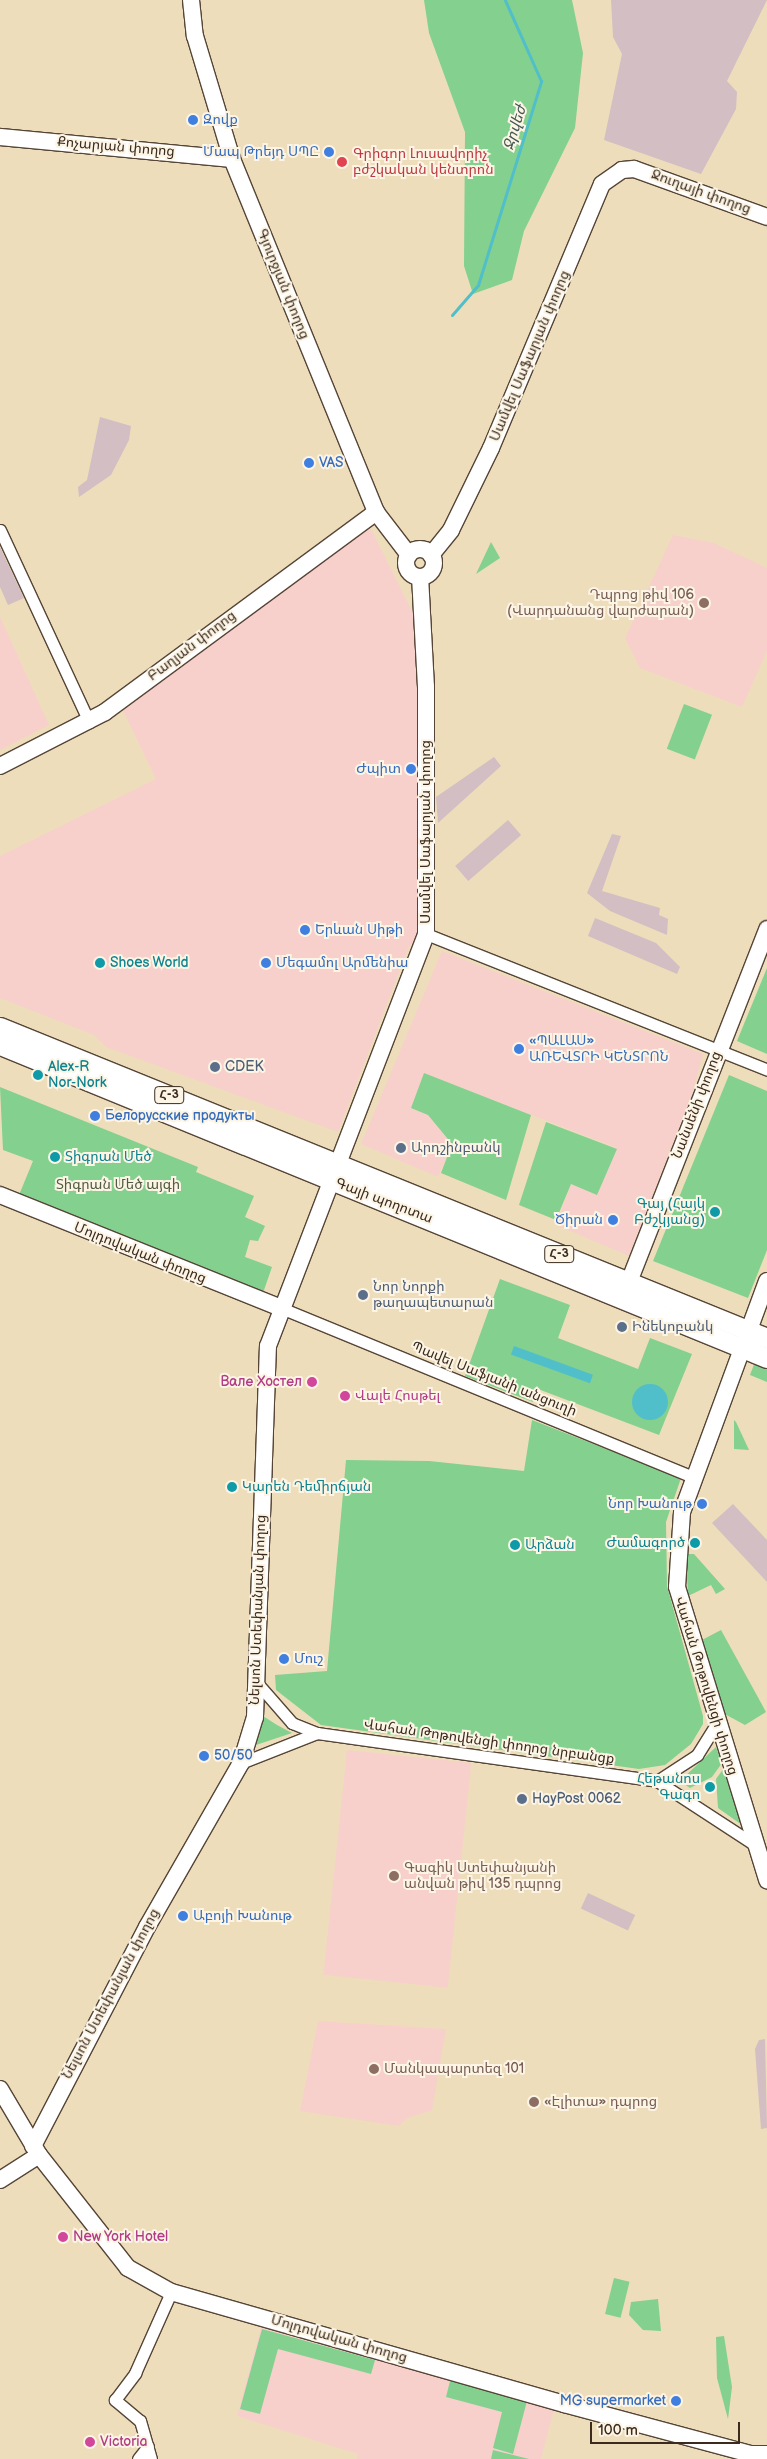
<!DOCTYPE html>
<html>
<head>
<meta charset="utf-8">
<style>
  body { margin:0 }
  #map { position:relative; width:767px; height:2459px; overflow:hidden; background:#edb; font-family:"Balsamiq Sans","Noto Sans Armenian",sans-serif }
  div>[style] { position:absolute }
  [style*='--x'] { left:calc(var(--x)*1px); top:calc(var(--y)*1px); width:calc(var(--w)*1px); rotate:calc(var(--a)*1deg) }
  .built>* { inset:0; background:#f7d0cc; transform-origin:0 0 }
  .industrial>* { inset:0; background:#d2bec3; transform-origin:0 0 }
  .green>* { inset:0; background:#83d08f; transform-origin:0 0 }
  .water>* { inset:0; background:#51bfca; transform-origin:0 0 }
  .round { border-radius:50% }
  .stream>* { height:3px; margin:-1.5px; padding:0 1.5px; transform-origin:1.5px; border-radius:1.5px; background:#51bfca }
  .roads { filter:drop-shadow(1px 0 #564536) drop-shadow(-1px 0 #564536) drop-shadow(0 1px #564536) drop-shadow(0 -1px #564536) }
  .street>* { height:11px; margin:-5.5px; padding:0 5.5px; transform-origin:5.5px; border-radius:5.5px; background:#fff }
  .secondary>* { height:16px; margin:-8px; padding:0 8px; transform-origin:8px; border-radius:8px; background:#fff }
  .secondary>.ring { margin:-8px; padding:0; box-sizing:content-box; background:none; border:16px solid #fff; border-radius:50% }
  .primary>* { height:19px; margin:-9.5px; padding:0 9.5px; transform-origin:9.5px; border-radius:9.5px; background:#fff }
  .dots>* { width:14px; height:14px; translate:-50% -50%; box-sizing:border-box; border:2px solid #fcf5e5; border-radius:50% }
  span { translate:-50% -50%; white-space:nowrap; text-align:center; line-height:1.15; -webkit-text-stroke:4px #fcf5e5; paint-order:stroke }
  .shield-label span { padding:1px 4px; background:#fcf5e5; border:1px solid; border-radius:4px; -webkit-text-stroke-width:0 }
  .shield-label { font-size:12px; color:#3b2a1e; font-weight:700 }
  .shop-label { font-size:14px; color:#366cbe }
  .left { translate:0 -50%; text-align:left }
  .right { translate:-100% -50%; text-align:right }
  .street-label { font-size:14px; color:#3b2a1e }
  .health-label { font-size:14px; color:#be3a42 }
  .education-label { font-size:14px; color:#785e54 }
  .culture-label { font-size:14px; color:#0d838f }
  .service-label { font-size:14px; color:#4e5e75 }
  .park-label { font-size:14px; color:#515c40 }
  .hotel-label { font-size:14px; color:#b23c85 }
  .water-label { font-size:15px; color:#425752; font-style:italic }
  .scale { position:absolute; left:590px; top:2422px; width:150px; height:22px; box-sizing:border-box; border:2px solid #3b2a1e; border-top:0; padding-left:6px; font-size:15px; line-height:18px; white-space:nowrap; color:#3b2a1e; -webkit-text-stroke:4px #fcf5e5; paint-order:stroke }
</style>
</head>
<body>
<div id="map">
  <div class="built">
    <div style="clip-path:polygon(371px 529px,418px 623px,419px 939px,409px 946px,338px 1132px,106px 1047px,94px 1035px,0 998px,0 856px,156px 779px,121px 706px,352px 534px)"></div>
    <div style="clip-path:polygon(673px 535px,714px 543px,767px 568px,767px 651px,742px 707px,640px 668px,625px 638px)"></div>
    <div style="clip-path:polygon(0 617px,49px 725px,0 750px)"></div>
    <div style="clip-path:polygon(442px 951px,703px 1054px,693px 1091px,629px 1256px,556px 1225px,571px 1184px,617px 1148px,424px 1073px,428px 1115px,452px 1144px,438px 1177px,361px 1144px)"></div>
    <div style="left:347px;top:1750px;width:125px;height:226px;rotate:6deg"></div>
    <div style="clip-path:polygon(318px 2021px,446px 2029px,432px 2110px,407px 2118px,399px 2126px,300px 2111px)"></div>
    <div style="clip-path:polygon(261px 2327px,554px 2409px,541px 2459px,357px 2459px,358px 2454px,237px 2416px)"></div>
  </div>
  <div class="industrial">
    <div style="clip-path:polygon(611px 0,767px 0,727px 81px,737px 92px,736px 109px,701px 174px,604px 140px,622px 54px,613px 37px)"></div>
    <div style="clip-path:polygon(100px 417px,131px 426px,129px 440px,111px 475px,79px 497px,78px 487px,87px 480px)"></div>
    <div style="clip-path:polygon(0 547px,24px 598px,8px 605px,0 587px)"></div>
    <div style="clip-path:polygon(494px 757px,501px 766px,438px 823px,436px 797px)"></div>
    <div style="left:508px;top:820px;width:20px;height:70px;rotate:49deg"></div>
    <div style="clip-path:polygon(612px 834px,621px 836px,602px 891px,660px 908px,659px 915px,668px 919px,667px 935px,610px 911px,587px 893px)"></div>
    <div style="clip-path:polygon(595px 918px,656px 943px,680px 967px,677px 974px,588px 936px)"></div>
    <div style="clip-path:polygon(733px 1504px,767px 1540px,767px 1582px,712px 1523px)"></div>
    <div style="left:588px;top:1893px;width:52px;height:17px;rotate:25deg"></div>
    <div style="clip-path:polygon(765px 2039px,767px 2128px,761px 2129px,755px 2049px,759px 2040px)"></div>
  </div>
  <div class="green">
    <div style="clip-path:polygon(424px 0,572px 0,583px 53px,575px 128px,524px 231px,512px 280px,473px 294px,464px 266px,465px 132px,429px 33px)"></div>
    <div style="clip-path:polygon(491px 542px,500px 558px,476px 574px)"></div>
    <div style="left:684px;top:704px;width:30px;height:48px;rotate:21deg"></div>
    <div style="clip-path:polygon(767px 968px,767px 1054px,737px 1041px)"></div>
    <div style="clip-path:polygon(424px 1073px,531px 1115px,506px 1200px,441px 1173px,452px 1144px,428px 1115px,411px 1108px)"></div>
    <div style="clip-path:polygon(729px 1075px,767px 1091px,767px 1250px,748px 1298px,653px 1261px)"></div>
    <div style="clip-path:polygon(0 1087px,198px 1167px,196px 1172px,254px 1196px,245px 1217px,265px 1226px,258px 1241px,250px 1240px,245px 1257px,272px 1267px,263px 1293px,19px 1195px,33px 1161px,3px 1150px)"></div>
    <div style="clip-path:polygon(546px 1122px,617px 1149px,597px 1195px,571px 1184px,556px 1220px,519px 1205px)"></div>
    <div style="clip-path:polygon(500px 1279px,570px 1305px,558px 1338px,638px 1369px,650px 1338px,692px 1354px,659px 1435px,538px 1389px,533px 1402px,465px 1376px)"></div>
    <div style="clip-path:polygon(755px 1362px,767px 1367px,767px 1382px,750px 1375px)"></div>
    <div style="clip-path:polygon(532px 1420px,681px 1478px,666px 1522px,667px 1586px,703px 1716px,703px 1724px,691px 1744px,665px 1765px,639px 1769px,321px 1725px,276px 1690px,275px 1675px,327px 1671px,346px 1460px,429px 1461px,524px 1471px)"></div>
    <div style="clip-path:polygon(734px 1420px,736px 1422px,749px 1450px,734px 1449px)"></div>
    <div style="clip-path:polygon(686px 1554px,694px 1554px,725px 1589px,716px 1594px,711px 1585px,688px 1596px)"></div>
    <div style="clip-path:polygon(721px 1630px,766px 1712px,745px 1725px,721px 1712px,700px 1641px)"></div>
    <div style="clip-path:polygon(263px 1716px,277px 1725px,292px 1733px,256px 1745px)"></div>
    <div style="clip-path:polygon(716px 1747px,722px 1763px,712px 1777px,690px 1788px,680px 1781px)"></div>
    <div style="clip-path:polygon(724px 1768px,742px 1825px,718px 1808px,716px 1779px)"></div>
    <div style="left:614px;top:2278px;width:16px;height:37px;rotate:14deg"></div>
    <div style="clip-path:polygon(658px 2299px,661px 2331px,643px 2330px,629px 2315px,631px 2302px)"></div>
    <div style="clip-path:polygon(262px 2329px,375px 2360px,371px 2374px,278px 2349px,260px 2414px,240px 2409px)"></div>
    <div style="clip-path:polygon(724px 2336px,732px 2387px,728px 2419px,717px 2378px,716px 2337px)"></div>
    <div style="clip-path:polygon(450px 2381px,527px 2401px,513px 2454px,493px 2448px,502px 2412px,446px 2397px)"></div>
    <div style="clip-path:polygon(493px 2450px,529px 2459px,491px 2459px)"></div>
  </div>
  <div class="water">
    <div style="left:514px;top:1346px;width:84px;height:9px;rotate:20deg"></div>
    <div class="round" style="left:632px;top:1384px;width:36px;height:36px"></div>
  </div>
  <div class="stream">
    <div style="--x:452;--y:315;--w:40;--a:-49"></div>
    <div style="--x:478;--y:285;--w:214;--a:-72.8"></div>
    <div style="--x:541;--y:81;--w:89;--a:-114"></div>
  </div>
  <div class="roads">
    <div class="street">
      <div style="--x:0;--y:530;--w:212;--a:65.1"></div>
      <div style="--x:426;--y:934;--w:367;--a:21.7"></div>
      <div style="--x:281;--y:1308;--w:446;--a:22.3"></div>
      <div style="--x:258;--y:1684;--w:52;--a:48.9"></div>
      <div style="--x:292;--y:1723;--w:27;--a:22"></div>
      <div style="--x:317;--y:1733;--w:343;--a:8"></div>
      <div style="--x:657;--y:1781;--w:117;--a:33.1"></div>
      <div style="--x:241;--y:1763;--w:82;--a:-21.5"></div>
      <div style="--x:657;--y:1781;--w:48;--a:-33"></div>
      <div style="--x:697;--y:1755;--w:36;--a:-58"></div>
      <div style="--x:138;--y:2459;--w:16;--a:-52"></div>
      <div style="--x:151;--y:2459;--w:40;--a:-106"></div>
      <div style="--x:140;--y:2421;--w:33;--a:-140"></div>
      <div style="--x:115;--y:2400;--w:34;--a:-53"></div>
      <div style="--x:135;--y:2373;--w:89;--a:-66"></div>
    </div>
    <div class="secondary">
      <div style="--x:191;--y:0;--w:36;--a:84"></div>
      <div style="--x:195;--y:36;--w:128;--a:73.3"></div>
      <div style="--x:232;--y:159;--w:381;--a:67.8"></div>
      <div style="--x:376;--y:512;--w:54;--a:52.5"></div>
      <div style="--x:0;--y:137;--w:233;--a:5.4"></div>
      <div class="ring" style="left:406px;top:549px;width:12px;height:12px"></div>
      <div style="--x:431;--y:555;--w:32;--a:-51"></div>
      <div style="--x:451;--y:530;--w:91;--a:-64"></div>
      <div style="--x:491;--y:448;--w:286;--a:-67.2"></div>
      <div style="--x:602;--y:184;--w:24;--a:-35"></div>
      <div style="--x:622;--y:170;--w:12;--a:-5"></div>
      <div style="--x:634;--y:169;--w:141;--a:19.8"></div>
      <div style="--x:0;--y:766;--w:118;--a:-27.2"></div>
      <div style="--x:105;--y:712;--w:337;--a:-36.4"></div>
      <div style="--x:0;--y:1195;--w:303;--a:21.9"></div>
      <div style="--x:767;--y:1281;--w:246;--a:110.2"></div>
      <div style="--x:682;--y:1512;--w:75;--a:93.8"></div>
      <div style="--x:677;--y:1587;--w:307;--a:72.9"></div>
      <div style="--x:629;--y:1282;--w:379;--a:-68.6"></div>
      <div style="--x:0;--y:2089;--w:77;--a:59.4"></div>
      <div style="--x:39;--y:2155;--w:144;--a:51.8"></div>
      <div style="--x:128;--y:2268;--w:49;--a:29.2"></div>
      <div style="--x:171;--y:2292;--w:409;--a:15.9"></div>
      <div style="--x:564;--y:2404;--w:193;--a:15"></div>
      <div style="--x:750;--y:2454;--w:17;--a:0"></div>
      <div style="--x:33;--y:2146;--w:247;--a:-62.5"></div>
      <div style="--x:147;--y:1927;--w:189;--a:-60.2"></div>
      <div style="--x:241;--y:1763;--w:48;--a:-73.1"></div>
      <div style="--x:255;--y:1717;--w:371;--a:-88"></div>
      <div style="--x:268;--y:1346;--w:441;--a:-69"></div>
      <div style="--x:426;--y:934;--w:247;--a:-90"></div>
      <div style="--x:426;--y:687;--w:110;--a:-93.1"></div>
      <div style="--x:0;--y:2180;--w:46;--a:-32.7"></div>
    </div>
    <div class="primary">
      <div style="--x:0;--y:1027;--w:828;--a:22.07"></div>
      <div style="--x:0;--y:1045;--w:828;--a:22.2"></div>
    </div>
  </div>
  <div class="dots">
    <div style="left:193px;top:120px;background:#3f7fe0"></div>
    <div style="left:329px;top:152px;background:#3f7fe0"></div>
    <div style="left:342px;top:162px;background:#e0444e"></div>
    <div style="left:309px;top:463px;background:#3f7fe0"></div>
    <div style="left:704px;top:603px;background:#8d6e63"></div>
    <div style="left:411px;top:769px;background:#3f7fe0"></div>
    <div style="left:305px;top:930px;background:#3f7fe0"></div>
    <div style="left:100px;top:963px;background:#0f9aa8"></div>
    <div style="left:266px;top:963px;background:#3f7fe0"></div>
    <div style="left:519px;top:1049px;background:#3f7fe0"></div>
    <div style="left:215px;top:1067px;background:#5c6f8a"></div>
    <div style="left:38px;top:1075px;background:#0f9aa8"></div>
    <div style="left:95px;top:1116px;background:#3f7fe0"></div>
    <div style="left:401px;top:1148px;background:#5c6f8a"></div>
    <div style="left:55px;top:1157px;background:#0f9aa8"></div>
    <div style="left:715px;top:1212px;background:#0f9aa8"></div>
    <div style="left:613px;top:1220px;background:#3f7fe0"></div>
    <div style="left:363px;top:1295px;background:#5c6f8a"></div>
    <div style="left:622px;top:1327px;background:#5c6f8a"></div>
    <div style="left:312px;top:1382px;background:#d1479c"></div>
    <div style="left:345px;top:1396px;background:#d1479c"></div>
    <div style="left:232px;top:1487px;background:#0f9aa8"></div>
    <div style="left:702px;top:1504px;background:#3f7fe0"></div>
    <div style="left:695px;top:1543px;background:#0f9aa8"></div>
    <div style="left:515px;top:1545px;background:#0f9aa8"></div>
    <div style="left:284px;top:1659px;background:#3f7fe0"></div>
    <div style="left:204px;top:1756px;background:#3f7fe0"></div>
    <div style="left:710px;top:1787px;background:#0f9aa8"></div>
    <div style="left:522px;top:1799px;background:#5c6f8a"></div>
    <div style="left:394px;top:1876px;background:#8d6e63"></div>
    <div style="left:183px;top:1916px;background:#3f7fe0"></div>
    <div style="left:374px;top:2069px;background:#8d6e63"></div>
    <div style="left:534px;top:2102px;background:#8d6e63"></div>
    <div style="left:63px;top:2237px;background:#d1479c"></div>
    <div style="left:676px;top:2401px;background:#3f7fe0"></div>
    <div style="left:90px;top:2442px;background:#d1479c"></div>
  </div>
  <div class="shield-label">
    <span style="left:169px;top:1095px">Հ-3</span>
    <span style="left:559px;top:1254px">Հ-3</span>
  </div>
  <div class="shop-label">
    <span class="left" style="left:203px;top:120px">Զովք</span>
    <span class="right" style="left:319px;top:152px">Մապ Թրեյդ ՍՊԸ</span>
    <span class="left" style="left:319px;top:463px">VAS</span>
    <span class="right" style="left:401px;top:769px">Ժպիտ</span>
    <span class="left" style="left:315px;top:930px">Երևան Սիթի</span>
    <span class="left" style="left:276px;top:963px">Մեգամոլ Արմենիա</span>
    <span class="left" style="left:529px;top:1049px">«ՊԱԼԱՍ»<br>ԱՌԵՎՏՐԻ ԿԵՆՏՐՈՆ</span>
    <span class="left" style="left:105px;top:1116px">Белорусские продукты</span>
    <span class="right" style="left:603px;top:1220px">Ծիրան</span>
    <span class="right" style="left:692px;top:1504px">Նոր Խանութ</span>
    <span class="left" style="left:294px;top:1659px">Մուշ</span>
    <span class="left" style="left:214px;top:1756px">50/50</span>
    <span class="left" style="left:193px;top:1916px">Աբոյի Խանութ</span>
    <span class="right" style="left:666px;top:2401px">MG supermarket</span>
  </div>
  <div class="street-label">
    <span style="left:116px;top:147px;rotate:5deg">Քոչարյան փողոց</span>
    <span style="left:701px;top:192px;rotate:20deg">Ջուղայի փողոց</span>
    <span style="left:283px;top:284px;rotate:68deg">Գյուրջյան փողոց</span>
    <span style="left:530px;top:356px;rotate:-67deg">Սամվել Սաֆարյան փողոց</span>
    <span style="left:192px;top:646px;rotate:-37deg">Բաղյան փողոց</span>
    <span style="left:426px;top:832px;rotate:-90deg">Սամվել Սաֆարյան փողոց</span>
    <span style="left:697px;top:1105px;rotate:-69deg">Նանսենի փողոց</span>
    <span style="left:384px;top:1201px;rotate:21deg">Գայի պողոտա</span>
    <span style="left:140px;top:1253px;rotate:22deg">Մոլդովական փողոց</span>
    <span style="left:494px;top:1379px;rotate:22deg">Պավել Սաֆյանի անցուղի</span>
    <span style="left:258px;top:1610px;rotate:-88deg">Նելսոն Ստեփանյան փողոց</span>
    <span style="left:706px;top:1686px;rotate:73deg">Վահան Թոթովենցի փողոց</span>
    <span style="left:489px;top:1742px;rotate:8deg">Վահան Թոթովենցի փողոց նրբանցք</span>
    <span style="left:111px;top:1994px;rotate:-62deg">Նելսոն Ստեփանյան փողոց</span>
    <span style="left:339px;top:2339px;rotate:16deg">Մոլդովական փողոց</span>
  </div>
  <div class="health-label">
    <span class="left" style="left:353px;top:162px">Գրիգոր Լուսավորիչ<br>բժշկական կենտրոն</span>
  </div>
  <div class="education-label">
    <span class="right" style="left:694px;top:603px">Դպրոց թիվ 106<br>(Վարդանանց վարժարան)</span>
    <span class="left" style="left:404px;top:1876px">Գագիկ Ստեփանյանի<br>անվան թիվ 135 դպրոց</span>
    <span class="left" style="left:384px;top:2069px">Մանկապարտեզ 101</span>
    <span class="left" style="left:544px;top:2102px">«Էլիտա» դպրոց</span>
  </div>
  <div class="culture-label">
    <span class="left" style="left:110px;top:963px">Shoes World</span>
    <span class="left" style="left:48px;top:1075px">Alex-R<br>Nor-Nork</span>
    <span class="left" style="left:65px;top:1157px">Տիգրան Մեծ</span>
    <span class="right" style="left:705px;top:1212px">Գայ (Հայկ<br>Բժշկյանց)</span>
    <span class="left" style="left:242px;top:1487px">Կարեն Դեմիրճյան</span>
    <span class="right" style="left:685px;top:1543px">Ժամագործ</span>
    <span class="left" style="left:525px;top:1545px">Արձան</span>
    <span class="right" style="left:700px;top:1787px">Հեթանոս<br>Գագո</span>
  </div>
  <div class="service-label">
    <span class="left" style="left:225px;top:1067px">CDEK</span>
    <span class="left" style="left:411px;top:1148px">Արդշինբանկ</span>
    <span class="left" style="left:373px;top:1295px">Նոր Նորքի<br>թաղապետարան</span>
    <span class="left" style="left:632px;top:1327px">Ինեկոբանկ</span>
    <span class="left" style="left:532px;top:1799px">HayPost 0062</span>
  </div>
  <div class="park-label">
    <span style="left:118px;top:1185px">Տիգրան Մեծ այգի</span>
  </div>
  <div class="hotel-label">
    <span class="right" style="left:302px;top:1382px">Вале Хостел</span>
    <span class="left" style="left:355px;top:1396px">Վալե Հոսթել</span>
    <span class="left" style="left:73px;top:2237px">New York Hotel</span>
    <span class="left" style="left:100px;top:2442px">Victoria</span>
  </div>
  <div class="water-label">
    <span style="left:515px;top:128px;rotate:-73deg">Ջրվեժ</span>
  </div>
  <div class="scale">100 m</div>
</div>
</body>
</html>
